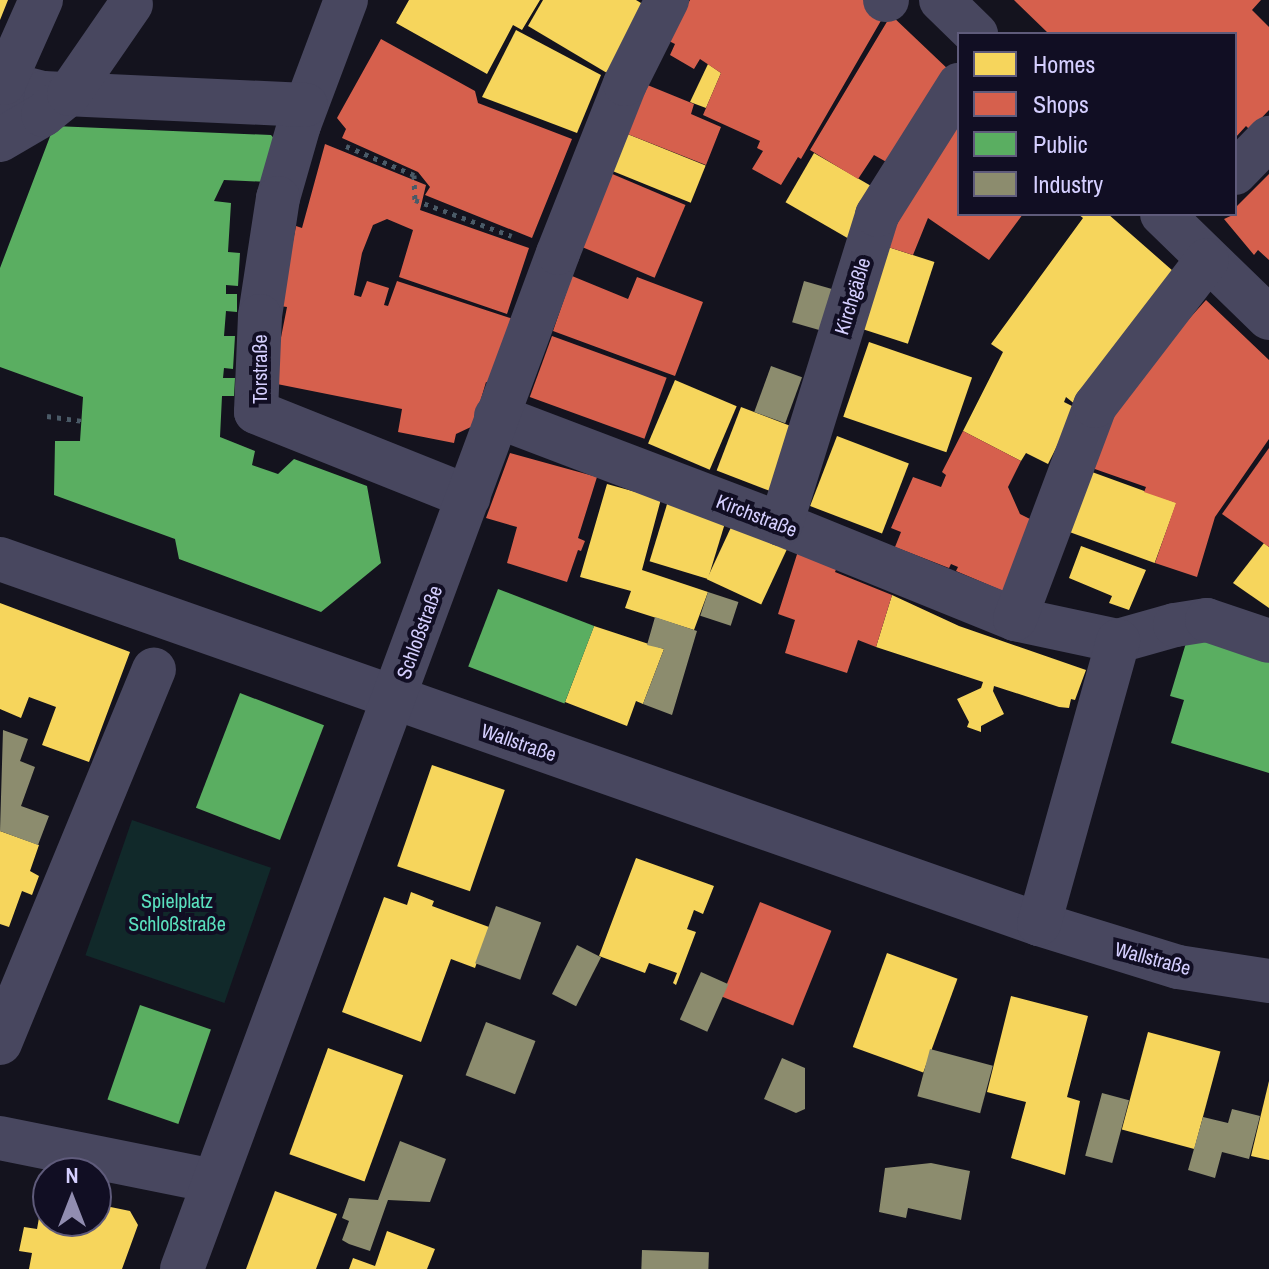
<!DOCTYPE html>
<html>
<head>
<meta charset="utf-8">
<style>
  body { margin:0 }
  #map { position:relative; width:1269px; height:1269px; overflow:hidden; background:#14131e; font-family:"Archivo Narrow",sans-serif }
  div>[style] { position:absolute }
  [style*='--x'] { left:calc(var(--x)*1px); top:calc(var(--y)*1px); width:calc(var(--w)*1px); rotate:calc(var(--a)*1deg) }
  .green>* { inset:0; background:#11292a; transform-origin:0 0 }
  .homes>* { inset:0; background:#f6d55c; transform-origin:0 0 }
  .shops>* { inset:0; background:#d6604d; transform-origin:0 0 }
  .public>* { inset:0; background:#5aae61; transform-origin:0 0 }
  .industry>* { inset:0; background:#8c8c6e; transform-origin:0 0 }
  .path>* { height:5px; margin-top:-2.5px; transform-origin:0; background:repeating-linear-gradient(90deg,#4a5a67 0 4px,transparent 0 10px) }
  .minor>* { height:44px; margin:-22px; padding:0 22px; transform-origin:22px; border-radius:22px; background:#48475f }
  span { translate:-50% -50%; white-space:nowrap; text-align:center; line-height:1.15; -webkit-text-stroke:8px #110e23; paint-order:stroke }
  .street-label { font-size:20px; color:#d5cfff }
  .park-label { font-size:20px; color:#5ae0be }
  .legend { position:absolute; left:957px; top:32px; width:280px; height:184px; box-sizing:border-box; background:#110e23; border:2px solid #5f5b7b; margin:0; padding:10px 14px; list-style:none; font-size:24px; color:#d5cfff }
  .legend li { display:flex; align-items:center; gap:16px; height:40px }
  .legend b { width:40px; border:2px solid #5f5b7b }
  .north { position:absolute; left:32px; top:1157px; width:80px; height:80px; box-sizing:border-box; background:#110e23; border:2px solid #5f5b7b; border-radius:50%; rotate:0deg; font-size:22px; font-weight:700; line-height:32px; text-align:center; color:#d5cfff }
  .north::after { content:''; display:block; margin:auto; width:28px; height:36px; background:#918db0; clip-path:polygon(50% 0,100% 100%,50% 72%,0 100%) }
</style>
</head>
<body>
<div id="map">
  <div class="green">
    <div style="left:132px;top:820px;width:147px;height:143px;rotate:19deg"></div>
  </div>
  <div class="homes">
    <div style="clip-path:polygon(0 0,8px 0,0 20px)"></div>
    <div style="clip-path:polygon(409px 0,540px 0,522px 30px,513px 25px,487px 74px,396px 23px)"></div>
    <div style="clip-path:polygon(543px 0,636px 0,646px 6px,607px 73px,528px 26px)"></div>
    <div style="clip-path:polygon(516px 30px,601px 75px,577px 133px,482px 97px)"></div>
    <div style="clip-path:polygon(708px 64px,721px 73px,706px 108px,690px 102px)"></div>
    <div style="left:625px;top:133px;width:87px;height:40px;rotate:22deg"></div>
    <div style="left:814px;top:153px;width:73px;height:57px;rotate:30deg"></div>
    <div style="clip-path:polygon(1078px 214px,1108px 214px,1173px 271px,1076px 405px,1066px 397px,1064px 402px,1076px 408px,1048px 464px,1026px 453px,1021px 461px,963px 431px,1003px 352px,991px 344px,1083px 218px)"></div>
    <div style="left:885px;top:246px;width:52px;height:86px;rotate:18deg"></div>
    <div style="left:869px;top:342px;width:109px;height:79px;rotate:19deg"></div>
    <div style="left:675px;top:380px;width:67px;height:69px;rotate:23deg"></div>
    <div style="left:741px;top:407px;width:58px;height:68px;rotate:21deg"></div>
    <div style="left:837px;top:436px;width:77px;height:75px;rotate:21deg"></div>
    <div style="left:1092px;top:472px;width:90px;height:64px;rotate:20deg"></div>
    <div style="clip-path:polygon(607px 484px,661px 499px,642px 570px,708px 592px,694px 630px,625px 608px,631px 591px,580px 577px)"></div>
    <div style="left:668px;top:501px;width:61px;height:63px;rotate:17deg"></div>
    <div style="left:733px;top:523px;width:60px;height:62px;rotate:25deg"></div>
    <div style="clip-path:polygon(1264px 543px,1269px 547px,1269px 608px,1233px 583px)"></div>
    <div style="clip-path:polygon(1081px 546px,1146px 570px,1129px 610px,1109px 603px,1112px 596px,1069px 578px)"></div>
    <div style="clip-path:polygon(892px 595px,959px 626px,1086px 670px,1075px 700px,1071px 699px,1069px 708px,1059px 707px,994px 686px,993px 691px,1004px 714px,981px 726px,981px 732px,967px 727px,969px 722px,957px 699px,981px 688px,983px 682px,876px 647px)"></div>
    <div style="clip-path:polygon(0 603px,130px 652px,89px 762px,42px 745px,56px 707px,29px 697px,21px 718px,0 709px)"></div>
    <div style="clip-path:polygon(594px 626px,664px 649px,643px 704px,636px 701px,627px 726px,565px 702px)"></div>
    <div style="left:432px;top:765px;width:77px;height:107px;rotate:19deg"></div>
    <div style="clip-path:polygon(0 831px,39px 845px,30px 871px,39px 876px,32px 895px,22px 891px,9px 927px,0 924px)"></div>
    <div style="clip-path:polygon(636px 858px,714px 886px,703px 914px,694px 910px,687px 929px,696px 932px,676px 985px,673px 983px,677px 973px,649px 963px,645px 973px,599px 956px)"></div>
    <div style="clip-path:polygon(411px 892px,434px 901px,432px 906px,489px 927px,475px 968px,451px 959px,421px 1042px,342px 1012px,384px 897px,407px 905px)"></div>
    <div style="left:887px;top:953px;width:75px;height:100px;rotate:20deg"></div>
    <div style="clip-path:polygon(1011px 996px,1088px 1016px,1067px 1097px,1080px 1101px,1065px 1175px,1011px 1158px,1026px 1102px,987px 1092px)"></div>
    <div style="left:1148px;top:1032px;width:75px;height:101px;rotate:15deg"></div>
    <div style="left:328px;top:1048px;width:80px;height:113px;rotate:20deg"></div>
    <div style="clip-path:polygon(1269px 1081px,1269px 1160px,1251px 1156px)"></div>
    <div style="clip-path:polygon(275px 1191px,337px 1214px,316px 1269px,246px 1269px)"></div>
    <div style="clip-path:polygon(43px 1195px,48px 1196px,48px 1221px,96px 1221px,96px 1204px,130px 1211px,138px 1225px,122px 1269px,29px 1269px,32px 1253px,19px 1251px,24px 1227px,37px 1229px)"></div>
    <div style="clip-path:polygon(387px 1231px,435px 1249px,427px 1269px,349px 1269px,353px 1258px,375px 1266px)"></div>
  </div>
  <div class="shops">
    <div style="clip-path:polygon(690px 0,868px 0,886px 12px,801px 159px,798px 157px,781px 185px,752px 169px,763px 151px,757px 148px,760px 141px,703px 115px,721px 73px,700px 59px,694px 69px,670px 55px,675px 44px,669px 41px)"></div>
    <div style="clip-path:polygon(1014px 0,1261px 0,1252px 10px,1269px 27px,1269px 110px,1250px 130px,1246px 126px,1235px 138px,1235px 34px,1049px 34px)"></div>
    <div style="clip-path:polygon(891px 15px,951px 72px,890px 164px,874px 155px,858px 179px,810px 150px)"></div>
    <div style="clip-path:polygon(381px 39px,475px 91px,478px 103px,572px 139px,532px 238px,425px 195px,430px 187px,418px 172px,342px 138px,346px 129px,337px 118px)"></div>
    <div style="clip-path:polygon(645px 84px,694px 104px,691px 114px,721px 127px,706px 165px,625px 133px)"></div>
    <div style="clip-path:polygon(959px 111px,959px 214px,1023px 214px,989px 260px,928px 218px,913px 255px,885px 246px)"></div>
    <div style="clip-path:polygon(325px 144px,426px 185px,420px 210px,529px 248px,507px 314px,399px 277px,413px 230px,387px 219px,373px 225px,362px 253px,354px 295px,361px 297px,367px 281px,389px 288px,384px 305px,388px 306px,397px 281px,513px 319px,492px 384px,486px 382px,473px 426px,456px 434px,454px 443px,398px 432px,402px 409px,272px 383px,287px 307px,280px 306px,296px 226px,302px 228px)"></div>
    <div style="left:610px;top:173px;width:82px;height:79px;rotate:23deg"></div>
    <div style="clip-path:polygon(1269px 174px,1269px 260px,1258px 250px,1254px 255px,1224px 219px,1235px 214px,1235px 208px)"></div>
    <div style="clip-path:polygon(572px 276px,628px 299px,637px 277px,703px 302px,675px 376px,553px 331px)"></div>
    <div style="clip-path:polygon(1206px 300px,1269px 360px,1269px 439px,1215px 517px,1197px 577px,1155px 563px,1176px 503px,1144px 492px,1146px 487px,1092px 468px,1125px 390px)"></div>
    <div style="left:552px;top:336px;width:122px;height:65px;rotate:20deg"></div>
    <div style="clip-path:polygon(963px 431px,1021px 461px,1008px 487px,1020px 514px,1032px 520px,1003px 591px,956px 571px,958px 567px,951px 564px,949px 568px,895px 547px,901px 532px,891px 528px,913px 477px,941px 487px,946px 475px,942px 472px)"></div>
    <div style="clip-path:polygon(1269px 448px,1269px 547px,1222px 514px)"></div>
    <div style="clip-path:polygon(510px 453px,597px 477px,578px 538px,585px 541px,581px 551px,578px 550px,567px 582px,507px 563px,517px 527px,486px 518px)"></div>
    <div style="clip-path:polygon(799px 548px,837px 567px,835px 572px,892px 595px,876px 647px,858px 640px,847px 673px,785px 653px,795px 620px,778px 614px)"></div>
    <div style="left:760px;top:902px;width:77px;height:102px;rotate:22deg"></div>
  </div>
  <div class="public">
    <div style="clip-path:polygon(54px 126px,271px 135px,281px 147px,268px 182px,224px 180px,214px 201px,231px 203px,228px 252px,240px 253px,238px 286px,226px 285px,226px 294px,237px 294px,237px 312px,226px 311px,224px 336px,235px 336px,233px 369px,224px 368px,223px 378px,235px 378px,234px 396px,222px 396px,220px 437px,255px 451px,252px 465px,278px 474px,294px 459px,367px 486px,381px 563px,321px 612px,179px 559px,175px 539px,54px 495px,55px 441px,80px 441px,83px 397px,0 367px,0 268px)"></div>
    <div style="left:498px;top:589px;width:103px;height:83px;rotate:21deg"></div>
    <div style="clip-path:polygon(1189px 633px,1269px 657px,1269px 773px,1171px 743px,1184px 700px,1170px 696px)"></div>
    <div style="left:240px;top:693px;width:90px;height:123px;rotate:21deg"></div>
    <div style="left:140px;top:1005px;width:75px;height:100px;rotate:19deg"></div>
  </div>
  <div class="industry">
    <div style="left:804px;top:281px;width:29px;height:43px;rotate:16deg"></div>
    <div style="left:771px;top:366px;width:33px;height:49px;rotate:20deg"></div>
    <div style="left:708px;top:592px;width:32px;height:25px;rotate:18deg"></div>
    <div style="clip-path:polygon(655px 617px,697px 631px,672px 715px,643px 704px,664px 649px,647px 645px)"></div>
    <div style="clip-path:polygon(3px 730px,28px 739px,20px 761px,35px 767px,21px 806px,49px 816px,38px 845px,0 831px)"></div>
    <div style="left:496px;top:906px;width:48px;height:61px;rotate:20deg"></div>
    <div style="left:577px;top:945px;width:27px;height:55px;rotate:27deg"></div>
    <div style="left:701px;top:972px;width:30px;height:52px;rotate:24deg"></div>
    <div style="left:486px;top:1022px;width:53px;height:57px;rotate:21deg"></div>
    <div style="left:930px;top:1049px;width:65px;height:49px;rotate:15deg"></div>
    <div style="clip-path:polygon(782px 1058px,805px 1068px,805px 1109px,796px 1113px,764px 1099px)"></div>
    <div style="left:1102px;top:1093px;width:28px;height:65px;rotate:15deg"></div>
    <div style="clip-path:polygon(1232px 1109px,1260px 1116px,1249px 1159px,1222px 1152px,1215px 1178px,1188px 1170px,1203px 1117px,1228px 1123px)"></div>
    <div style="clip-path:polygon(400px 1141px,446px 1159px,430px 1202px,388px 1200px,370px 1251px,349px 1244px,342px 1240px,349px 1221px,342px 1218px,349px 1198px,378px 1200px)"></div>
    <div style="clip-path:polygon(931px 1163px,970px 1171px,961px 1220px,908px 1208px,906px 1218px,879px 1212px,885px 1168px)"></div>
    <div style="left:642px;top:1250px;width:67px;height:19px;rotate:2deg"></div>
  </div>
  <div class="path">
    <div style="--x:346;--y:146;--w:74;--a:23.1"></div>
    <div style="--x:414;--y:175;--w:25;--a:88"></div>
    <div style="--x:415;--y:200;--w:103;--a:20.4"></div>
    <div style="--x:47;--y:416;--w:35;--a:8"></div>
  </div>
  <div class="minor">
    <div style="--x:346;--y:0;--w:134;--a:110.6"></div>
    <div style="--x:299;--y:125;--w:76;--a:106"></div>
    <div style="--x:278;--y:198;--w:119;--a:98.7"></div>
    <div style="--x:260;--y:316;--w:96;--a:92.4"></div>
    <div style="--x:256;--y:412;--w:229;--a:21.8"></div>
    <div style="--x:885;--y:0;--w:2;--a:0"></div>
    <div style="--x:941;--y:0;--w:49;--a:44.2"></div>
    <div style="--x:4;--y:83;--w:40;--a:14.4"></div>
    <div style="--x:43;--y:93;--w:263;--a:2.6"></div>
    <div style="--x:0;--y:106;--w:23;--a:-80"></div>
    <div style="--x:4;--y:83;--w:91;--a:-66"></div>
    <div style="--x:0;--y:140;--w:50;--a:-30.2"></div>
    <div style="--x:43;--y:115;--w:33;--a:-39"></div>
    <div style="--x:69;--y:94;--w:109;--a:-55.4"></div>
    <div style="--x:1235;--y:173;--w:49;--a:-45.8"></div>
    <div style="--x:1162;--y:214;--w:149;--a:44.2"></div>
    <div style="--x:496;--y:416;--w:305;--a:20.8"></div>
    <div style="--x:781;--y:524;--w:253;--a:22.1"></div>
    <div style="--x:1015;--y:619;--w:105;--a:12.1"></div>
    <div style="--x:1118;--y:641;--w:59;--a:-15.7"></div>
    <div style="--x:1175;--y:625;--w:32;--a:-9"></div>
    <div style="--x:1207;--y:620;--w:65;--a:18.7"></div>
    <div style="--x:781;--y:524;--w:324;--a:-72.7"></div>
    <div style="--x:877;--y:215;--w:154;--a:-57.8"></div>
    <div style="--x:0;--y:559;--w:1101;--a:19.36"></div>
    <div style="--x:1039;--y:924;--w:145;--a:17.2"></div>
    <div style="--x:1178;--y:967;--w:92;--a:8.7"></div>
    <div style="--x:1015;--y:619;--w:228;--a:-69.4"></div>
    <div style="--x:1095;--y:406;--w:184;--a:-52.5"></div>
    <div style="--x:1039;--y:924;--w:294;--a:-74.4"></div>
    <div style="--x:0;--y:1043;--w:404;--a:-67.6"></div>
    <div style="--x:0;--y:1138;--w:218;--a:11.4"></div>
    <div style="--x:182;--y:1269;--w:1083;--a:-69.69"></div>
    <div style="--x:558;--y:253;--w:182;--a:-68.4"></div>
    <div style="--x:625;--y:84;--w:94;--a:-63.4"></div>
  </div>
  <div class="street-label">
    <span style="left:852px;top:296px;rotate:-73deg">Kirchgäßle</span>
    <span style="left:259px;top:369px;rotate:-90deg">Torstraße</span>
    <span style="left:757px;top:515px;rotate:21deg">Kirchstraße</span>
    <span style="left:419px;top:632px;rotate:-70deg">Schloßstraße</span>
    <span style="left:519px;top:742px;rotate:19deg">Wallstraße</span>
    <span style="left:1153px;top:958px;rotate:15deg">Wallstraße</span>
  </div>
  <div class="park-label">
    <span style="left:177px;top:912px">Spielplatz<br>Schloßstraße</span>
  </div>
  <ul class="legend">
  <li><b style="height:22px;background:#f6d55c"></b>Homes</li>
  <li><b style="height:22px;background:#d6604d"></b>Shops</li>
  <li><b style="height:22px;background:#5aae61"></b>Public</li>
  <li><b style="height:22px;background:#8c8c6e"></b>Industry</li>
  </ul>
  <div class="north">N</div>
</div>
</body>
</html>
